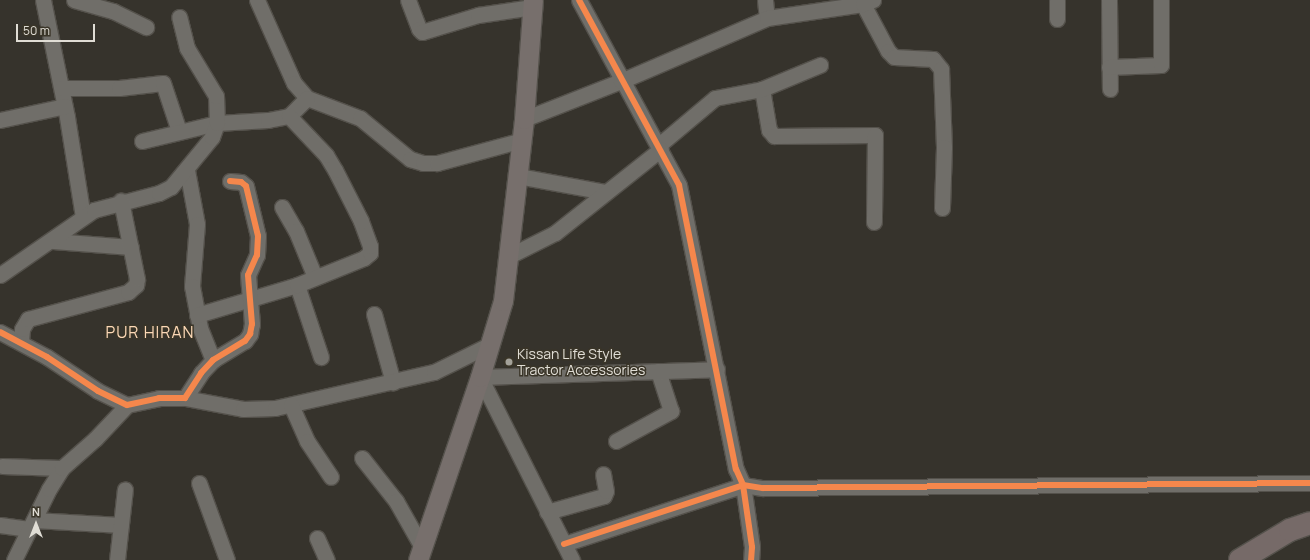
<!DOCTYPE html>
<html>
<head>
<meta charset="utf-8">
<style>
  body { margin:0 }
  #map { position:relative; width:1310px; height:560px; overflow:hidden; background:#36332c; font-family:Manrope,sans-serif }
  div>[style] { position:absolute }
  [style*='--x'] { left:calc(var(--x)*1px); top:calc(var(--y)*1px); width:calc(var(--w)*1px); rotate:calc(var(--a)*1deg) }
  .roads { filter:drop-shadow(1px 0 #54514b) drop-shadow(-1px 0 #54514b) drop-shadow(0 1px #54514b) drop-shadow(0 -1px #54514b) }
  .minor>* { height:15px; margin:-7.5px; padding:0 7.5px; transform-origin:7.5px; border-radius:7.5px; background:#706e69 }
  .major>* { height:19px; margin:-9.5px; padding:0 9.5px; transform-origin:9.5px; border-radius:9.5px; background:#776f6c }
  .highway>* { height:22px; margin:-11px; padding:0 11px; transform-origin:11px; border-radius:11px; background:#766a68 }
  .cycleway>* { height:6px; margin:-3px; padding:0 3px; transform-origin:3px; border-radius:3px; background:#f5874c }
  .dots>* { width:11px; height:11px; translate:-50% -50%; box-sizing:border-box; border:2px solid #3a3528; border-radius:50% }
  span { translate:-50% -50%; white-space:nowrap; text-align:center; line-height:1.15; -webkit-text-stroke:3px #3a3528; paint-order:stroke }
  .poi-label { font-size:14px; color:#e0ddd5 }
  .left { translate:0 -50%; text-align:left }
  .quarter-label { font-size:16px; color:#fcd8b6; letter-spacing:1px }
  .north { position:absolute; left:16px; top:504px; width:40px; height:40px; -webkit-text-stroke:3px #3a3528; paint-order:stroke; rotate:0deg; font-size:11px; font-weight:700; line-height:16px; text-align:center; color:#e0ddd5 }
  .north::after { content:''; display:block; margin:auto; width:14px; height:18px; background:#e0ddd5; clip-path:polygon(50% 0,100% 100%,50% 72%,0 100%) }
  .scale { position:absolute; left:16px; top:24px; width:79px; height:18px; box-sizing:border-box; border:2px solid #e0ddd5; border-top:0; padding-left:5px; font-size:12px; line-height:14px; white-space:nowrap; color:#e0ddd5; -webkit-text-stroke:3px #3a3528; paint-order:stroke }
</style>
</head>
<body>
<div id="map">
  <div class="roads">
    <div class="minor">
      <div style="--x:43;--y:0;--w:119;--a:78.4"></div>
      <div style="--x:67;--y:117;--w:101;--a:80.9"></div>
      <div style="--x:74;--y:0;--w:41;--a:15.8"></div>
      <div style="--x:113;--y:11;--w:37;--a:26"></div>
      <div style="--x:257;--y:0;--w:91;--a:66"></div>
      <div style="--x:294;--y:83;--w:20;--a:49"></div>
      <div style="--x:307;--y:98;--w:57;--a:20.7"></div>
      <div style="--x:360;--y:118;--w:65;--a:39.4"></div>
      <div style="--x:410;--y:159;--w:14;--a:17"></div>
      <div style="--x:423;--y:163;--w:14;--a:0"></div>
      <div style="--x:437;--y:163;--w:88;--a:-15.1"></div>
      <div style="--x:408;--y:0;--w:31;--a:69"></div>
      <div style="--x:419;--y:29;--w:4;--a:45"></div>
      <div style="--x:422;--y:32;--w:59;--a:-16.9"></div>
      <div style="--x:478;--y:15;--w:55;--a:-8.4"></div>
      <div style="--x:579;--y:0;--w:210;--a:61.6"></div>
      <div style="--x:679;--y:185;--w:290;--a:78.7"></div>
      <div style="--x:736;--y:469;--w:17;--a:66"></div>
      <div style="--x:743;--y:485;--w:63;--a:81.7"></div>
      <div style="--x:752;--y:547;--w:13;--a:94"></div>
      <div style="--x:765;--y:0;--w:18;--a:84"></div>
      <div style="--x:1109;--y:0;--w:89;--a:89.4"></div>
      <div style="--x:863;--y:4;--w:53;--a:62"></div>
      <div style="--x:888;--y:51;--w:8;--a:45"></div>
      <div style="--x:894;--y:57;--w:39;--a:3"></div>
      <div style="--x:933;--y:59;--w:13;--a:51"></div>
      <div style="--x:941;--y:69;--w:78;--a:87.8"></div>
      <div style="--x:944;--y:147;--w:61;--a:91.9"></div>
      <div style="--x:1057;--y:19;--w:19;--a:-90"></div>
      <div style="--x:1109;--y:67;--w:52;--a:-2.2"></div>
      <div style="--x:1161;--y:65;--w:65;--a:-90"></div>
      <div style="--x:62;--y:88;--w:57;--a:0"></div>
      <div style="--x:119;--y:88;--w:44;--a:-6.5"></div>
      <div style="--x:163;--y:83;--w:51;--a:71.6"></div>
      <div style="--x:762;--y:89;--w:42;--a:80.3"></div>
      <div style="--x:769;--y:130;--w:8;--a:50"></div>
      <div style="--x:774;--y:136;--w:101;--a:-0.6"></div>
      <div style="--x:875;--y:135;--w:87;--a:90.7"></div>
      <div style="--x:524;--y:119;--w:104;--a:-21.4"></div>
      <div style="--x:621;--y:81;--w:159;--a:-23.3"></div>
      <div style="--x:767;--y:18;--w:97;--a:-8.3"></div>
      <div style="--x:863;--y:4;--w:11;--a:-22"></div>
      <div style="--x:0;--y:120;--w:66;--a:-12.2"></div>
      <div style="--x:142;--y:141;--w:77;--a:-13.5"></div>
      <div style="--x:217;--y:123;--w:51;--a:-3.4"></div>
      <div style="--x:268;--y:120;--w:21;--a:-11"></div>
      <div style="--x:289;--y:116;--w:25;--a:-45"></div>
      <div style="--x:659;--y:145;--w:73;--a:-40"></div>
      <div style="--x:715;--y:98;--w:48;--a:-10.8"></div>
      <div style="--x:762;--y:89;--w:63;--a:-22.5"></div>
      <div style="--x:187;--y:170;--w:55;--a:79.5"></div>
      <div style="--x:197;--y:224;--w:62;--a:94.6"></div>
      <div style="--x:192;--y:286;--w:43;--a:79.2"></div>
      <div style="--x:200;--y:328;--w:35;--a:68"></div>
      <div style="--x:518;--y:176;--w:88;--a:10.4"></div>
      <div style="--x:282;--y:207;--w:28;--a:60"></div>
      <div style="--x:296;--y:231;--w:50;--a:67.6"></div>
      <div style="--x:53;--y:241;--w:78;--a:4.4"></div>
      <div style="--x:509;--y:256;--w:51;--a:-26.6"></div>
      <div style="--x:555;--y:233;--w:135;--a:-38.4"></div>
      <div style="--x:0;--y:275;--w:114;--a:-34.7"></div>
      <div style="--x:94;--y:210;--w:67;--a:-14.7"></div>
      <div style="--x:159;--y:193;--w:13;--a:-27"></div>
      <div style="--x:171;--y:187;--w:65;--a:-50.6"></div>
      <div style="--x:212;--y:137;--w:15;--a:-70"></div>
      <div style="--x:217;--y:123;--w:27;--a:-92"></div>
      <div style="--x:216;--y:96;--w:56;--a:-121.1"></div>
      <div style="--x:187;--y:48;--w:32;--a:-104"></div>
      <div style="--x:297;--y:285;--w:76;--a:71.6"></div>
      <div style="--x:374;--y:314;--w:71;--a:74.4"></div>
      <div style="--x:197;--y:315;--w:104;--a:-16.7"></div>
      <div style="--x:297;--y:285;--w:72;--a:-21.9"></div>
      <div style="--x:364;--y:258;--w:8;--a:-40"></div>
      <div style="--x:370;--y:253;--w:7;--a:-90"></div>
      <div style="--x:370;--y:246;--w:27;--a:-110"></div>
      <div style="--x:361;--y:221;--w:57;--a:-117"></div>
      <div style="--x:335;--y:170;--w:17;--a:-121"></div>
      <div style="--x:326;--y:155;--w:54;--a:-133.5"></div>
      <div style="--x:0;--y:332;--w:53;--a:28"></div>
      <div style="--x:47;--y:357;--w:61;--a:33.7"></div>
      <div style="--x:98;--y:391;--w:32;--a:26"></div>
      <div style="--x:127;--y:405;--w:33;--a:-12"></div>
      <div style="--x:159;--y:398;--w:26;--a:0"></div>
      <div style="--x:185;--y:398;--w:30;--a:-57"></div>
      <div style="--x:201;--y:373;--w:18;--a:-47"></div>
      <div style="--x:213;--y:360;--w:37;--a:-31"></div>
      <div style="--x:245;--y:341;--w:9;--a:-54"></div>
      <div style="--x:250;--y:334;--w:10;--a:-79"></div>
      <div style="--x:252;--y:324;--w:49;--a:-94.7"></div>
      <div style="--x:248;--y:275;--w:22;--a:-66"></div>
      <div style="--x:257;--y:255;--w:19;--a:-87"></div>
      <div style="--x:258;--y:236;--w:51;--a:-103.5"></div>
      <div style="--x:246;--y:186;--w:6;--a:-141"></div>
      <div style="--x:241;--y:182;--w:11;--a:-175"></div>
      <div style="--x:21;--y:341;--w:12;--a:-85"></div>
      <div style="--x:22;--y:329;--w:12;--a:-59"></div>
      <div style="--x:28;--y:319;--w:104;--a:-15.1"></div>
      <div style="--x:128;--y:292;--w:11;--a:-41"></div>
      <div style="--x:136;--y:285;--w:6;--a:-81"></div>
      <div style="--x:137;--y:279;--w:80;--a:-101.6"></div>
      <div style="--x:185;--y:398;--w:59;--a:10.7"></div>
      <div style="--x:243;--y:409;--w:32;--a:-2"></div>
      <div style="--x:275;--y:408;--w:163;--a:-12.8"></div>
      <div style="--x:434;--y:372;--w:64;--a:-26.2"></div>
      <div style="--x:291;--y:405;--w:39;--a:66"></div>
      <div style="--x:307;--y:441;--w:43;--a:56.3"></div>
      <div style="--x:616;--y:441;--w:63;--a:-28.6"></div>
      <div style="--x:671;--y:411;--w:42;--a:-108"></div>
      <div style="--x:362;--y:458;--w:55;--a:51.7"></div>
      <div style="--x:396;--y:501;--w:53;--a:60.5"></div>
      <div style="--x:2;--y:466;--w:60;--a:1.9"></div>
      <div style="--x:199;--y:483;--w:82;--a:70"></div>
      <div style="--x:547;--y:512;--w:59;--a:-15.7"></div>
      <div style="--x:604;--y:496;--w:5;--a:-68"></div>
      <div style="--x:606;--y:491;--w:17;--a:-100"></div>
      <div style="--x:34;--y:520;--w:87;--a:3.3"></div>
      <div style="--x:0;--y:525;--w:29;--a:8"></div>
      <div style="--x:317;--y:538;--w:24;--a:66"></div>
      <div style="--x:564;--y:544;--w:188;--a:-18.2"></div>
      <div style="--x:743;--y:485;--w:20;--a:9"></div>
      <div style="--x:763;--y:488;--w:547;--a:-0.52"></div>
      <div style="--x:14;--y:560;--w:79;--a:-63.8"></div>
      <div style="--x:49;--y:489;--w:25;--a:-58"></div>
      <div style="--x:62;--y:468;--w:44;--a:-41.3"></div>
      <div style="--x:95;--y:439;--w:47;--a:-46.7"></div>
      <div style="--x:117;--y:560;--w:71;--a:-83.6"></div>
      <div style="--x:572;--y:560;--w:205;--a:-116.7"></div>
      <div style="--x:480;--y:377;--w:237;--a:-1.9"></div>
    </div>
    <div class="major">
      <div style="--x:418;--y:560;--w:193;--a:-71.3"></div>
      <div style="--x:480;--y:377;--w:79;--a:-73.2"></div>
      <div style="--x:503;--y:301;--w:183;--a:-83.4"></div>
      <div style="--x:524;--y:119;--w:119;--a:-85.7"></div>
    </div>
    <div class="highway">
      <div style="--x:1240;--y:560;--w:58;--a:-31"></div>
      <div style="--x:1290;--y:530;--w:21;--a:-19"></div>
    </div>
  </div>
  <div class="cycleway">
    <div style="--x:579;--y:0;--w:210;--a:61.6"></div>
    <div style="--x:679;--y:185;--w:290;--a:78.7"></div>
    <div style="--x:736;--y:469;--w:17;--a:66"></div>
    <div style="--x:743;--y:485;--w:63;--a:81.7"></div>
    <div style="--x:752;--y:547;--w:13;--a:94"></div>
    <div style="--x:0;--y:332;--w:53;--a:28"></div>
    <div style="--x:47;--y:357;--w:61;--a:33.7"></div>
    <div style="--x:98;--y:391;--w:32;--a:26"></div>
    <div style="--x:127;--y:405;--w:33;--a:-12"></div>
    <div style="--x:159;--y:398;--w:26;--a:0"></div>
    <div style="--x:185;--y:398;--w:30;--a:-57"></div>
    <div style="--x:201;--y:373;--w:18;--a:-47"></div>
    <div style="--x:213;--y:360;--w:37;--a:-31"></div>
    <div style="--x:245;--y:341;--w:9;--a:-54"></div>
    <div style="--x:250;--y:334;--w:10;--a:-79"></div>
    <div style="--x:252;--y:324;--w:49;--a:-94.7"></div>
    <div style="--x:248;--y:275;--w:22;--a:-66"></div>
    <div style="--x:257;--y:255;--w:19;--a:-87"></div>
    <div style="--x:258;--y:236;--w:51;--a:-103.5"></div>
    <div style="--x:246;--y:186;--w:6;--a:-141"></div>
    <div style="--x:241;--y:182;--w:11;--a:-175"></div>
    <div style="--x:564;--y:544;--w:188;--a:-18.2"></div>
    <div style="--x:743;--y:485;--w:20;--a:9"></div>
    <div style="--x:763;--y:488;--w:547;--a:-0.52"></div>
  </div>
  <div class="dots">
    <div style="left:509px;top:362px;background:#a4a29a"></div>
  </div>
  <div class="poi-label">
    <span class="left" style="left:517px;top:362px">Kissan Life Style<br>Tractor Accessories</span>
  </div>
  <div class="quarter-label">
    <span style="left:150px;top:332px">PUR HIRAN</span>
  </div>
  <div class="north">N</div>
  <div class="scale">50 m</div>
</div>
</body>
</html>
